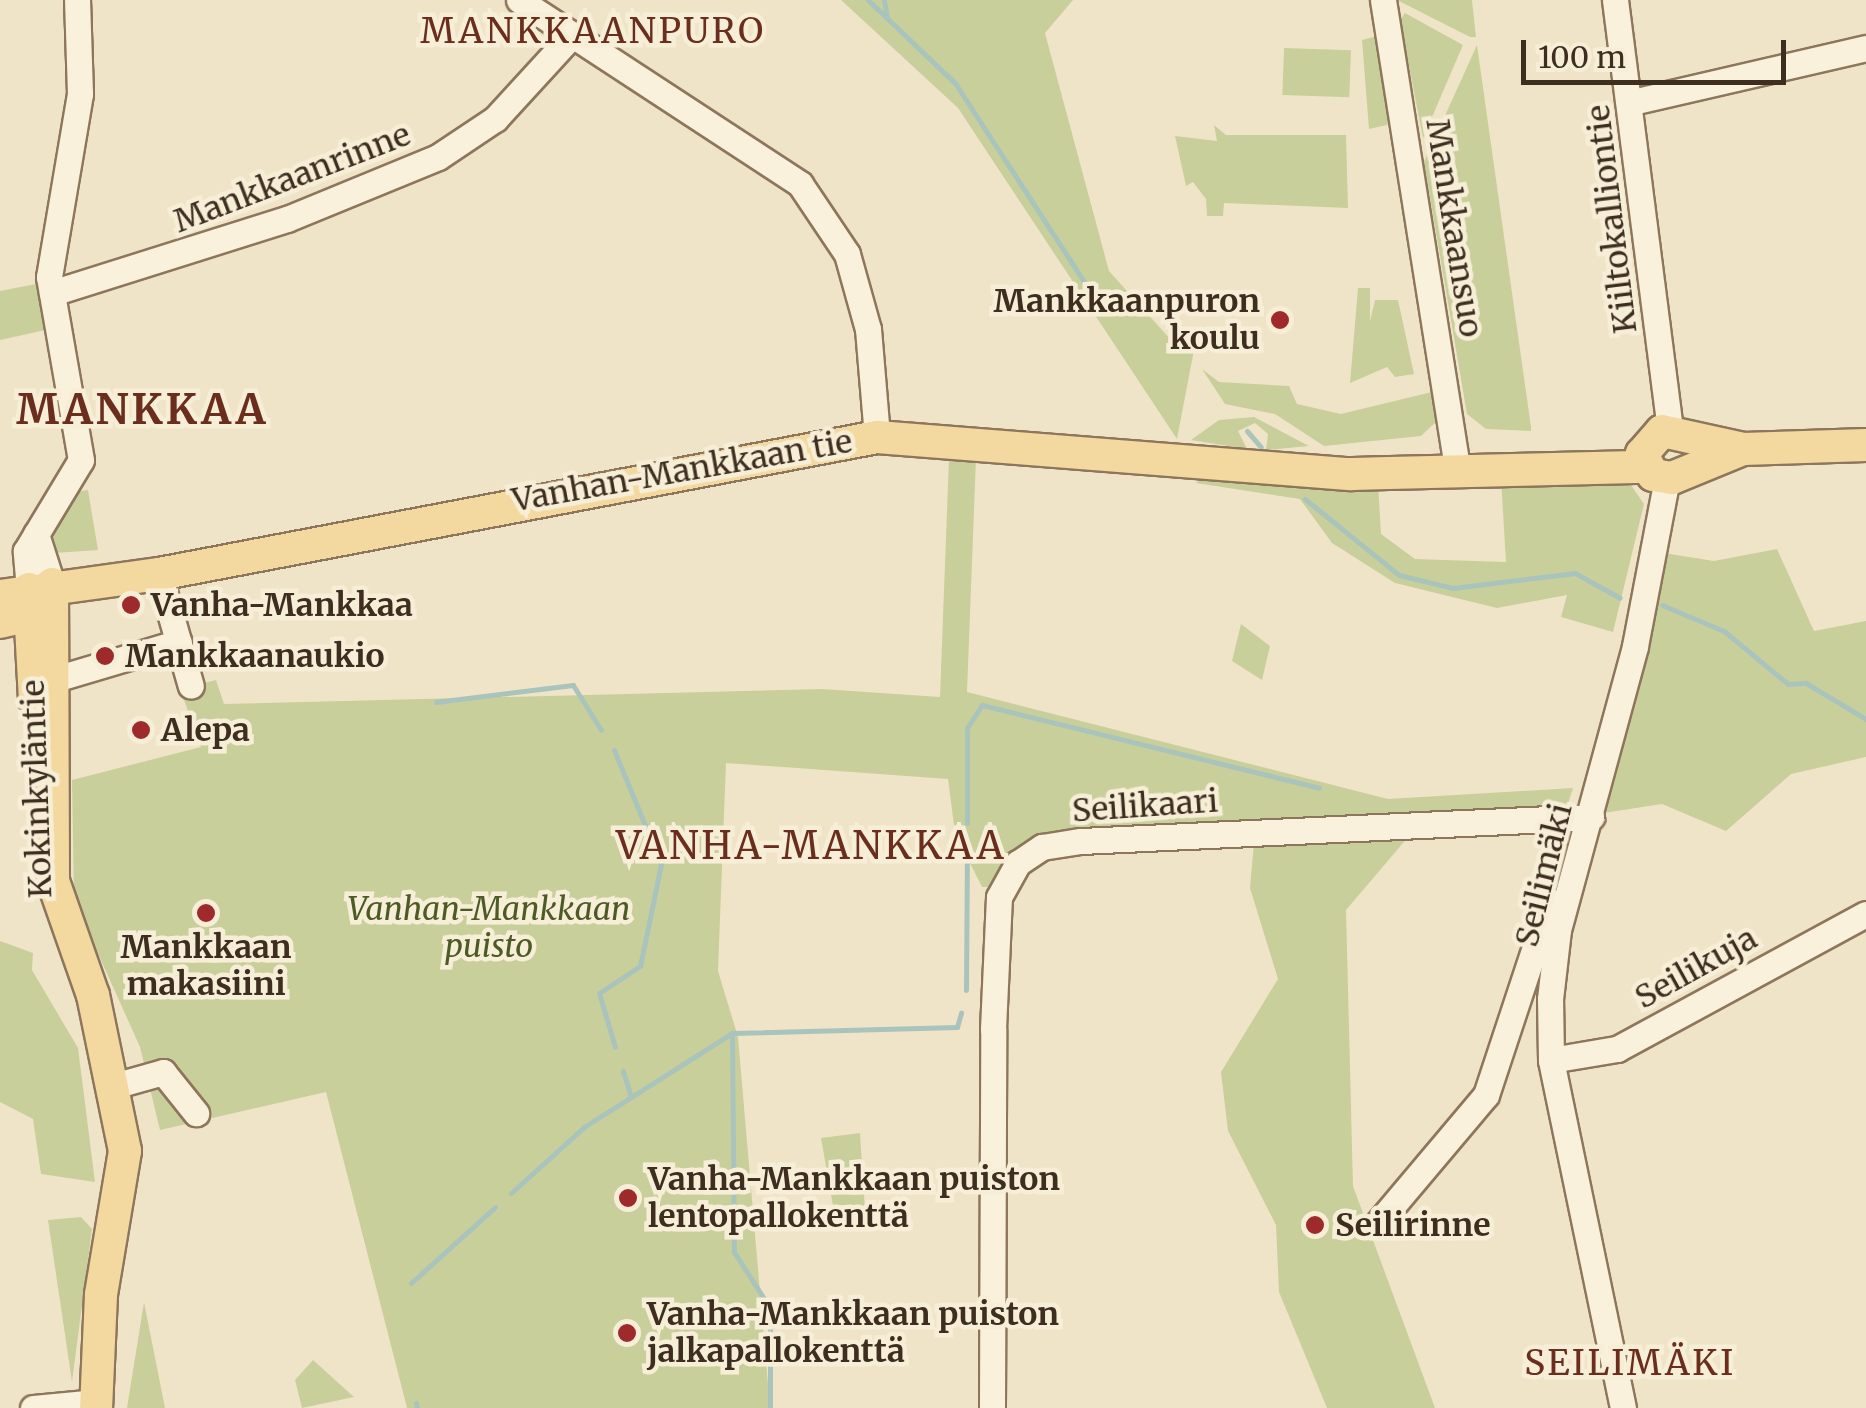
<!DOCTYPE html>
<html>
<head>
<meta charset="utf-8">
<style>
  body { margin:0 }
  #map { position:relative; width:1866px; height:1408px; overflow:hidden; background:#f0e4c8; font-family:Merriweather,serif }
  div>[style] { position:absolute }
  [style*='--x'] { left:calc(var(--x)*1px); top:calc(var(--y)*1px); width:calc(var(--w)*1px); rotate:calc(var(--a)*1deg) }
  .green>* { inset:0; background:#c9cf9b; transform-origin:0 0 }
  .stream>* { height:5px; margin:-2.5px; padding:0 2.5px; transform-origin:2.5px; border-radius:2.5px; background:#a9c4bc }
  .roads { filter:drop-shadow(2px 0 #8d765c) drop-shadow(-2px 0 #8d765c) drop-shadow(0 2px #8d765c) drop-shadow(0 -2px #8d765c) }
  .minor>* { height:25px; margin:-12.5px; padding:0 12.5px; transform-origin:12.5px; border-radius:12.5px; background:#faf1dc }
  .major>* { height:32px; margin:-16px; padding:0 16px; transform-origin:16px; border-radius:16px; background:#f3d9a0 }
  .dots>* { width:28px; height:28px; translate:-50% -50%; box-sizing:border-box; border:5px solid #f7eed8; border-radius:50% }
  span { translate:-50% -50%; white-space:nowrap; text-align:center; line-height:1.15; -webkit-text-stroke:9px #f7eed8; paint-order:stroke }
  .street-label { font-size:32px; color:#3d2e20 }
  .poi-label { font-size:32px; color:#3d2e20; font-weight:700 }
  .right { translate:-100% -50%; text-align:right }
  .left { translate:0 -50%; text-align:left }
  .park-label { font-size:32px; color:#4d5a26; font-style:italic }
  .neighbourhood-label { font-size:35px; color:#6b2e1e; letter-spacing:2.5px }
  .quarter-label { font-size:38px; color:#6b2e1e; letter-spacing:2.5px }
  .district-label { font-size:42px; color:#6b2e1e; font-weight:700; letter-spacing:2.5px }
  .scale { position:absolute; left:1521px; top:40px; width:265px; height:45px; box-sizing:border-box; border:5px solid #3d2e20; border-top:0; padding-left:12px; font-size:30px; line-height:35px; white-space:nowrap; color:#3d2e20; -webkit-text-stroke:8px #f7eed8; paint-order:stroke }
</style>
</head>
<body>
<div id="map">
  <div class="green">
    <div style="clip-path:polygon(841px 0,1073px 0,1045px 33px,1109px 271px,1171px 340px,1189px 339px,1194px 350px,1177px 439px,958px 108px)"></div>
    <div style="clip-path:polygon(1397px 0,1472px 0,1476px 37px,1470px 37px)"></div>
    <div style="clip-path:polygon(1405px 13px,1463px 45px,1423px 138px,1400px 20px)"></div>
    <div style="clip-path:polygon(1377px 36px,1393px 111px,1387px 125px,1369px 129px,1362px 40px)"></div>
    <div style="clip-path:polygon(1477px 45px,1531px 427px,1531px 431px,1486px 429px,1467px 414px,1424px 162px)"></div>
    <div style="left:1284px;top:48px;width:67px;height:47px;rotate:2deg"></div>
    <div style="clip-path:polygon(1214px 125px,1226px 135px,1346px 135px,1348px 208px,1224px 203px,1223px 216px,1207px 216px,1206px 199px,1193px 182px,1186px 186px,1175px 136px,1217px 141px)"></div>
    <div style="clip-path:polygon(36px 284px,50px 329px,0 340px,0 291px)"></div>
    <div style="clip-path:polygon(1358px 288px,1370px 288px,1370px 321px,1375px 300px,1398px 300px,1414px 374px,1395px 377px,1387px 367px,1350px 383px)"></div>
    <div style="clip-path:polygon(1202px 369px,1219px 382px,1289px 386px,1297px 404px,1341px 414px,1436px 391px,1440px 418px,1421px 436px,1324px 446px,1275px 414px,1225px 404px)"></div>
    <div style="clip-path:polygon(1254px 417px,1309px 446px,1266px 450px,1268px 434px,1255px 423px,1238px 431px,1247px 449px,1191px 440px,1219px 420px)"></div>
    <div style="clip-path:polygon(949px 458px,976px 458px,967px 692px,1388px 799px,1573px 788px,1567px 807px,1042px 836px,1005px 860px,993px 887px,982px 887px,955px 833px,948px 779px,726px 763px,718px 971px,738px 1037px,770px 1408px,407px 1408px,326px 1092px,160px 1130px,140px 1047px,74px 900px,72px 780px,201px 747px,180px 689px,216px 680px,224px 704px,822px 689px,940px 697px)"></div>
    <div style="clip-path:polygon(1203px 477px,1378px 483px,1381px 534px,1415px 559px,1506px 562px,1501px 479px,1629px 482px,1644px 504px,1613px 632px,1561px 617px,1567px 595px,1497px 608px,1395px 583px,1332px 543px,1300px 499px,1196px 483px)"></div>
    <div style="clip-path:polygon(88px 490px,98px 550px,54px 553px,51px 531px,76px 492px)"></div>
    <div style="clip-path:polygon(1777px 549px,1814px 631px,1866px 621px,1866px 757px,1791px 774px,1726px 831px,1662px 804px,1597px 814px,1664px 553px,1714px 561px)"></div>
    <div style="clip-path:polygon(1241px 624px,1270px 646px,1262px 680px,1232px 661px)"></div>
    <div style="clip-path:polygon(1409px 836px,1346px 910px,1353px 1186px,1435px 1408px,1327px 1408px,1279px 1292px,1276px 1225px,1228px 1131px,1221px 1072px,1278px 979px,1250px 888px,1254px 842px)"></div>
    <div style="clip-path:polygon(0 941px,33px 953px,32px 970px,78px 1048px,95px 1182px,41px 1174px,33px 1119px,0 1102px)"></div>
    <div style="clip-path:polygon(860px 1133px,865px 1211px,835px 1217px,821px 1138px)"></div>
    <div style="clip-path:polygon(81px 1217px,92px 1229px,72px 1382px,48px 1220px)"></div>
    <div style="clip-path:polygon(144px 1302px,165px 1408px,127px 1408px)"></div>
    <div style="clip-path:polygon(313px 1360px,354px 1397px,302px 1408px,295px 1380px)"></div>
  </div>
  <div class="stream">
    <div style="--x:868;--y:0;--w:120;--a:43.7"></div>
    <div style="--x:955;--y:83;--w:237;--a:57"></div>
    <div style="--x:884;--y:0;--w:17;--a:80"></div>
    <div style="--x:1247;--y:431;--w:21;--a:49"></div>
    <div style="--x:1305;--y:499;--w:121;--a:39"></div>
    <div style="--x:1399;--y:575;--w:56;--a:13.5"></div>
    <div style="--x:1453;--y:588;--w:123;--a:-7"></div>
    <div style="--x:1575;--y:573;--w:51;--a:29.1"></div>
    <div style="--x:1662;--y:605;--w:67;--a:22.8"></div>
    <div style="--x:1724;--y:631;--w:83;--a:39.6"></div>
    <div style="--x:1788;--y:684;--w:18;--a:-3"></div>
    <div style="--x:1806;--y:683;--w:70;--a:31"></div>
    <div style="--x:436;--y:702;--w:138;--a:-7.1"></div>
    <div style="--x:573;--y:685;--w:53;--a:58.1"></div>
    <div style="--x:614;--y:750;--w:123;--a:67.6"></div>
    <div style="--x:661;--y:864;--w:104;--a:101.6"></div>
    <div style="--x:640;--y:966;--w:49;--a:146.6"></div>
    <div style="--x:599;--y:993;--w:56;--a:73.5"></div>
    <div style="--x:967;--y:823;--w:95;--a:-90"></div>
    <div style="--x:967;--y:728;--w:27;--a:-57"></div>
    <div style="--x:982;--y:705;--w:347;--a:13.8"></div>
    <div style="--x:966;--y:990;--w:133;--a:-89.6"></div>
    <div style="--x:732;--y:1033;--w:219;--a:89.5"></div>
    <div style="--x:734;--y:1252;--w:67;--a:57.3"></div>
    <div style="--x:770;--y:1308;--w:100;--a:90"></div>
    <div style="--x:623;--y:1071;--w:27;--a:73"></div>
    <div style="--x:511;--y:1193;--w:98;--a:-42.1"></div>
    <div style="--x:584;--y:1127;--w:175;--a:-32.4"></div>
    <div style="--x:732;--y:1033;--w:225;--a:-1.5"></div>
    <div style="--x:957;--y:1027;--w:15;--a:-74"></div>
    <div style="--x:411;--y:1283;--w:113;--a:-42.1"></div>
    <div style="--x:416;--y:1403;--w:5;--a:79"></div>
  </div>
  <div class="roads">
    <div class="minor">
      <div style="--x:519;--y:0;--w:336;--a:33.2"></div>
      <div style="--x:800;--y:184;--w:84;--a:56.1"></div>
      <div style="--x:847;--y:254;--w:78;--a:74.4"></div>
      <div style="--x:868;--y:329;--w:108;--a:85.2"></div>
      <div style="--x:1383;--y:0;--w:473;--a:81"></div>
      <div style="--x:1615;--y:0;--w:434;--a:82.7"></div>
      <div style="--x:1632;--y:102;--w:240;--a:-13"></div>
      <div style="--x:52;--y:293;--w:246;--a:-17.5"></div>
      <div style="--x:287;--y:219;--w:163;--a:-22.3"></div>
      <div style="--x:438;--y:157;--w:69;--a:-33.7"></div>
      <div style="--x:495;--y:119;--w:113;--a:-47.5"></div>
      <div style="--x:36;--y:534;--w:52;--a:72.3"></div>
      <div style="--x:159;--y:574;--w:116;--a:74.1"></div>
      <div style="--x:29;--y:589;--w:38;--a:-95"></div>
      <div style="--x:26;--y:551;--w:106;--a:-58.9"></div>
      <div style="--x:81;--y:460;--w:186;--a:-99.9"></div>
      <div style="--x:49;--y:277;--w:186;--a:-80.4"></div>
      <div style="--x:80;--y:94;--w:94;--a:-91.8"></div>
      <div style="--x:35;--y:685;--w:150;--a:-16.6"></div>
      <div style="--x:1551;--y:1060;--w:67;--a:-9.5"></div>
      <div style="--x:1617;--y:1049;--w:283;--a:-28.5"></div>
      <div style="--x:117;--y:1085;--w:48;--a:-15.8"></div>
      <div style="--x:163;--y:1072;--w:53;--a:51.2"></div>
      <div style="--x:1379;--y:1222;--w:166;--a:-49.9"></div>
      <div style="--x:1486;--y:1095;--w:204;--a:-71.7"></div>
      <div style="--x:33;--y:1408;--w:62;--a:-5.5"></div>
      <div style="--x:992;--y:1408;--w:379;--a:-89.8"></div>
      <div style="--x:993;--y:1029;--w:132;--a:-87.4"></div>
      <div style="--x:999;--y:897;--w:39;--a:-61"></div>
      <div style="--x:1018;--y:863;--w:29;--a:-34"></div>
      <div style="--x:1042;--y:847;--w:39;--a:-9"></div>
      <div style="--x:1081;--y:841;--w:511;--a:-2.69"></div>
      <div style="--x:1623;--y:1408;--w:355;--a:-101.7"></div>
      <div style="--x:1551;--y:1060;--w:61;--a:-90.9"></div>
      <div style="--x:1550;--y:999;--w:69;--a:-83.4"></div>
      <div style="--x:1558;--y:930;--w:294;--a:-74.8"></div>
      <div style="--x:1635;--y:646;--w:171;--a:-79.2"></div>
    </div>
    <div class="major">
      <div style="--x:1743;--y:449;--w:77;--a:157.8"></div>
      <div style="--x:1672;--y:478;--w:19;--a:-171"></div>
      <div style="--x:1653;--y:475;--w:24;--a:-118"></div>
      <div style="--x:1642;--y:454;--w:30;--a:-49"></div>
      <div style="--x:1662;--y:431;--w:83;--a:12.5"></div>
      <div style="--x:1743;--y:449;--w:123;--a:-1.9"></div>
      <div style="--x:52;--y:584;--w:297;--a:89.8"></div>
      <div style="--x:53;--y:881;--w:121;--a:70.7"></div>
      <div style="--x:93;--y:995;--w:159;--a:78.4"></div>
      <div style="--x:125;--y:1151;--w:146;--a:99.5"></div>
      <div style="--x:101;--y:1295;--w:113;--a:92.5"></div>
      <div style="--x:29;--y:589;--w:111;--a:86.9"></div>
      <div style="--x:0;--y:596;--w:161;--a:-7.9"></div>
      <div style="--x:159;--y:574;--w:731;--a:-10.8"></div>
      <div style="--x:877;--y:437;--w:476;--a:4.5"></div>
      <div style="--x:1352;--y:474;--w:294;--a:-1.4"></div>
      <div style="--x:0;--y:622;--w:52;--a:-13.2"></div>
    </div>
  </div>
  <div class="dots">
    <div style="left:1280px;top:320px;background:#9e2a2b"></div>
    <div style="left:131px;top:605px;background:#9e2a2b"></div>
    <div style="left:105px;top:656px;background:#9e2a2b"></div>
    <div style="left:141px;top:730px;background:#9e2a2b"></div>
    <div style="left:206px;top:913px;background:#9e2a2b"></div>
    <div style="left:628px;top:1198px;background:#9e2a2b"></div>
    <div style="left:1315px;top:1225px;background:#9e2a2b"></div>
    <div style="left:627px;top:1333px;background:#9e2a2b"></div>
  </div>
  <div class="street-label">
    <span style="left:292px;top:178px;rotate:-21deg">Mankkaanrinne</span>
    <span style="left:1612px;top:219px;rotate:-97deg">Kiiltokalliontie</span>
    <span style="left:1454px;top:228px;rotate:81deg">Mankkaansuo</span>
    <span style="left:682px;top:471px;rotate:-10deg">Vanhan-Mankkaan tie</span>
    <span style="left:37px;top:789px;rotate:-92deg">Kokinkyläntie</span>
    <span style="left:1145px;top:806px;rotate:-4deg">Seilikaari</span>
    <span style="left:1544px;top:875px;rotate:-76deg">Seilimäki</span>
    <span style="left:1696px;top:968px;rotate:-29deg">Seilikuja</span>
  </div>
  <div class="poi-label">
    <span class="right" style="left:1260px;top:320px">Mankkaanpuron<br>koulu</span>
    <span class="left" style="left:151px;top:605px">Vanha-Mankkaa</span>
    <span class="left" style="left:125px;top:656px">Mankkaanaukio</span>
    <span class="left" style="left:161px;top:730px">Alepa</span>
    <span style="left:206px;top:966px">Mankkaan<br>makasiini</span>
    <span class="left" style="left:648px;top:1198px">Vanha-Mankkaan puiston<br>lentopallokenttä</span>
    <span class="left" style="left:1335px;top:1225px">Seilirinne</span>
    <span class="left" style="left:647px;top:1333px">Vanha-Mankkaan puiston<br>jalkapallokenttä</span>
  </div>
  <div class="park-label">
    <span style="left:489px;top:928px">Vanhan-Mankkaan<br>puisto</span>
  </div>
  <div class="neighbourhood-label">
    <span style="left:593px;top:31px">MANKKAANPURO</span>
    <span style="left:1630px;top:1363px">SEILIMÄKI</span>
  </div>
  <div class="quarter-label">
    <span style="left:811px;top:846px">VANHA-MANKKAA</span>
  </div>
  <div class="district-label">
    <span style="left:142px;top:409px">MANKKAA</span>
  </div>
  <div class="scale">100 m</div>
</div>
</body>
</html>
